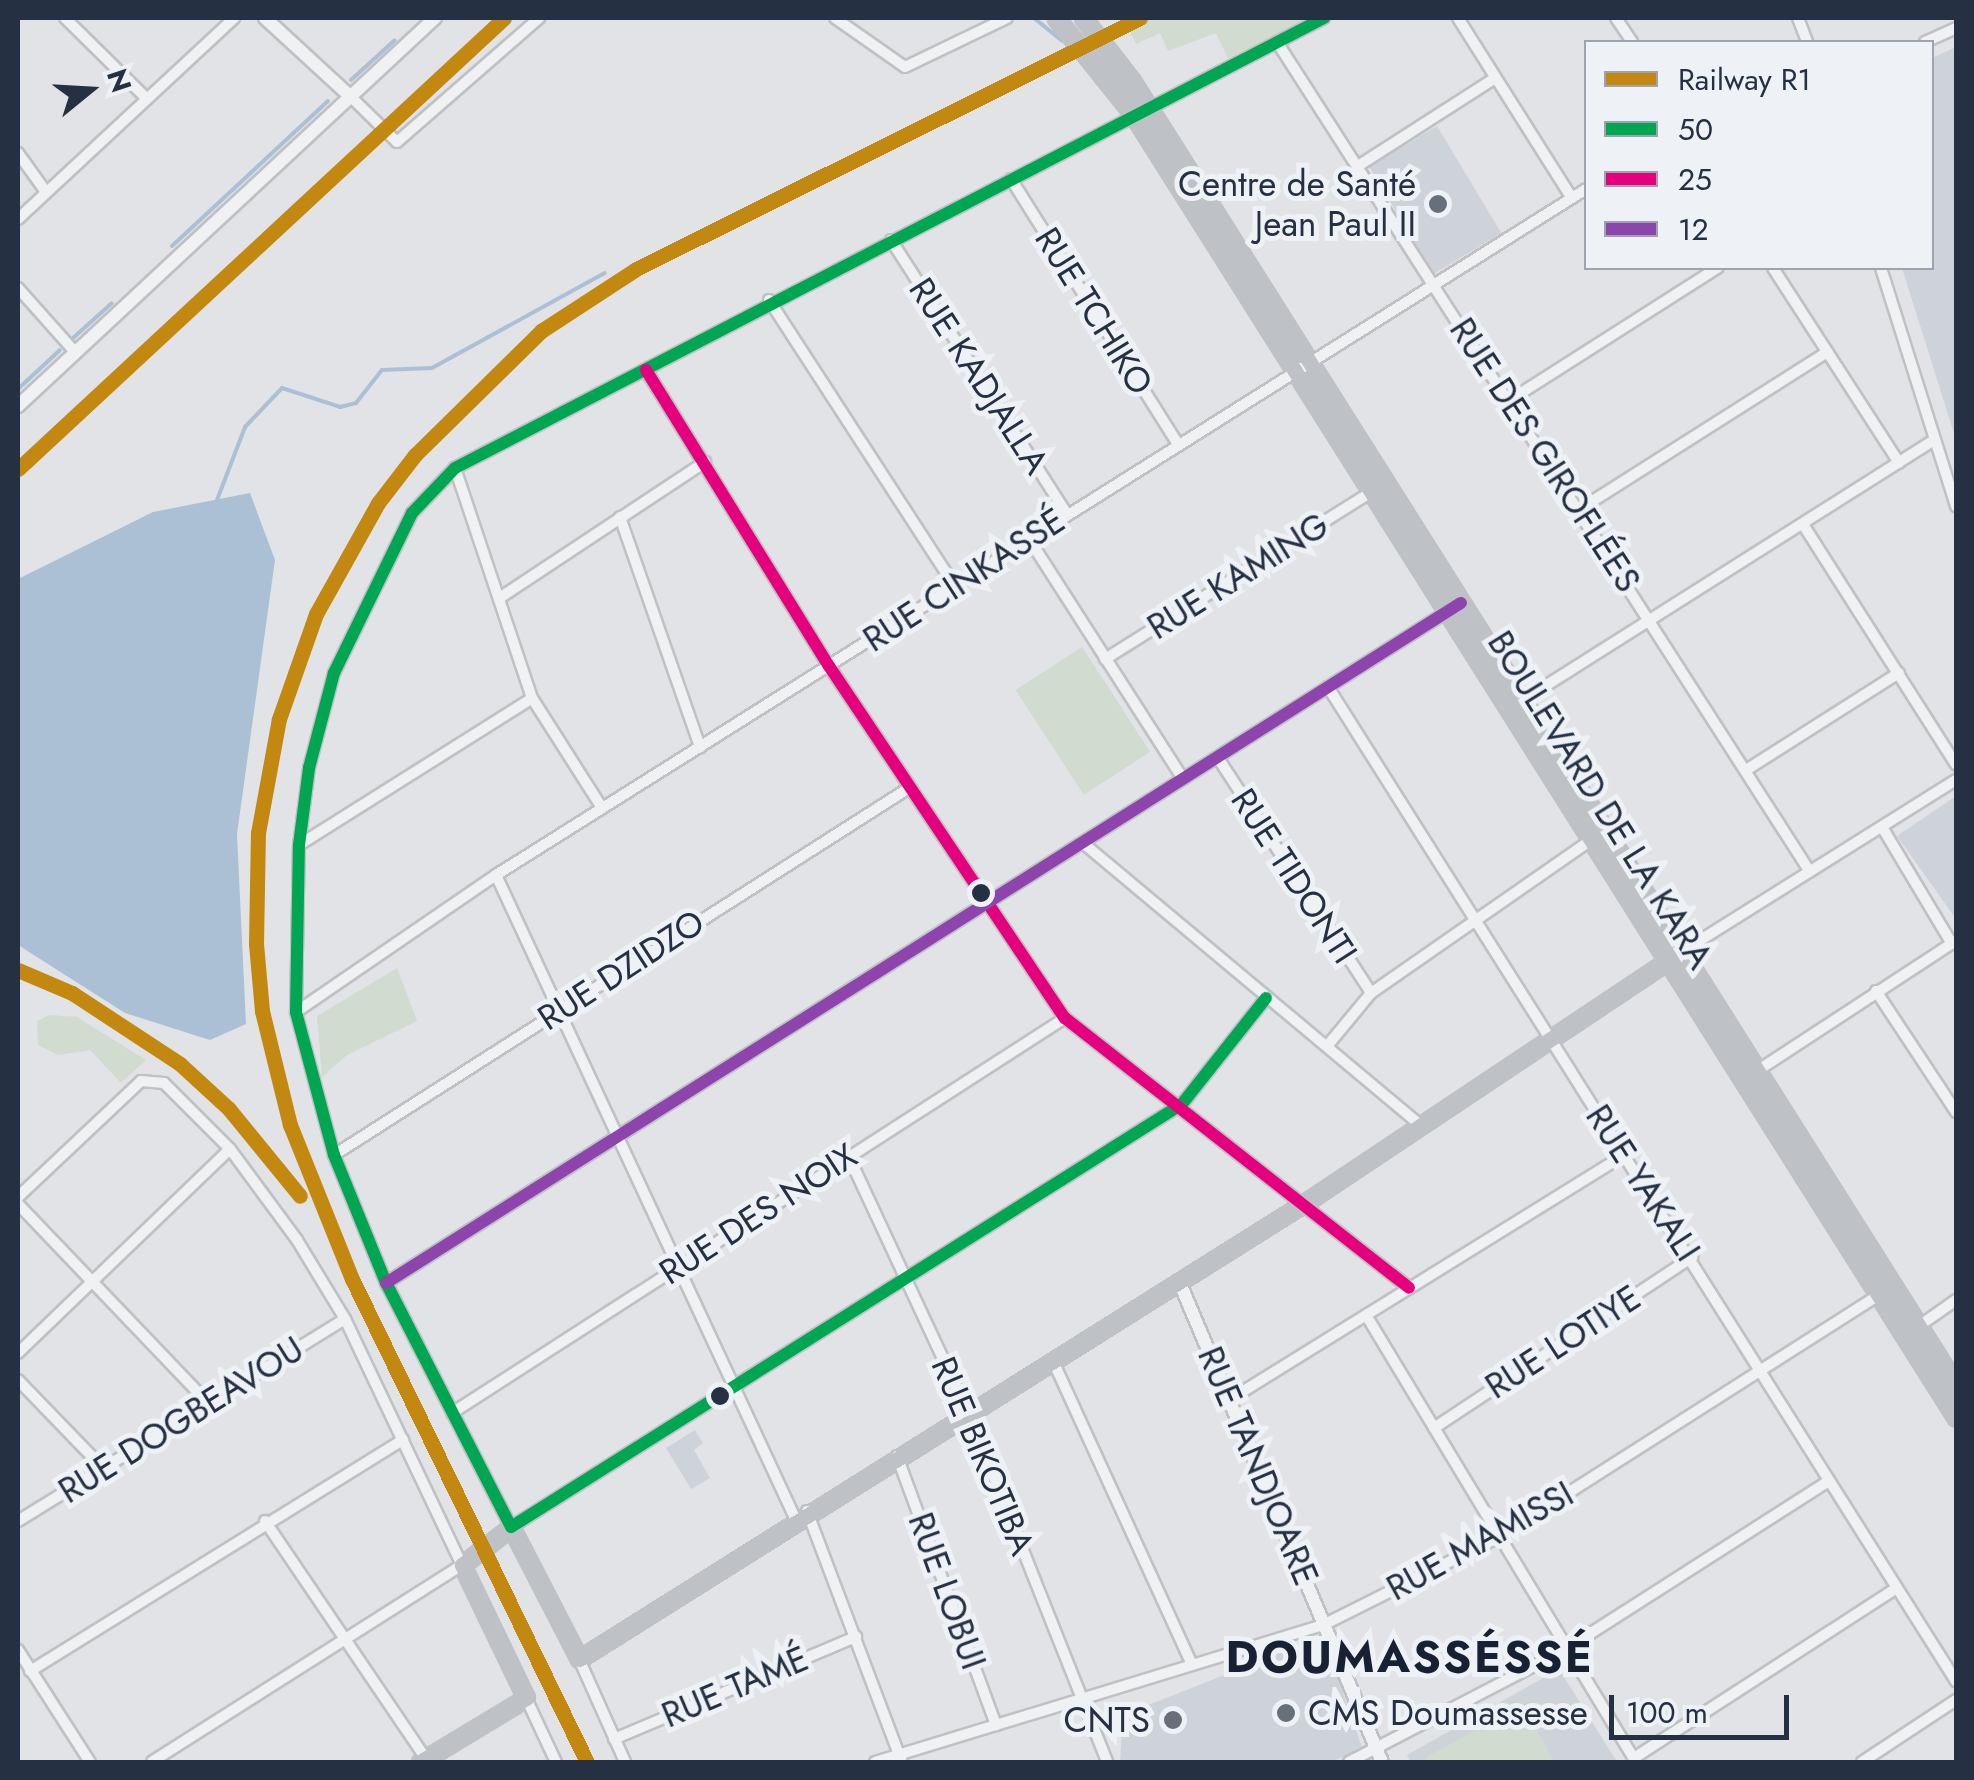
<!DOCTYPE html>
<html>
<head>
<meta charset="utf-8">
<style>
  body { margin:0 }
  #map { position:relative; width:1974px; height:1780px; overflow:hidden; background:#e1e3e6; font-family:Jost,sans-serif }
  div>[style] { position:absolute }
  [style*='--x'] { left:calc(var(--x)*1px); top:calc(var(--y)*1px); width:calc(var(--w)*1px); rotate:calc(var(--a)*1deg) }
  .built>* { inset:0; background:#ced3da; transform-origin:0 0 }
  .green>* { inset:0; background:#d1dbd0; transform-origin:0 0 }
  .water>* { inset:0; background:#acc0d5 }
  .stream>* { height:4px; margin:-2px; padding:0 2px; transform-origin:2px; border-radius:2px; background:#acc0d5 }
  .roads { filter:drop-shadow(2px 0 #bfc1c4) drop-shadow(-2px 0 #bfc1c4) drop-shadow(0 2px #bfc1c4) drop-shadow(0 -2px #bfc1c4) }
  .minor>* { height:10px; margin:-5px; padding:0 5px; transform-origin:5px; border-radius:5px; background:#f0f1f3 }
  .tertiary>* { height:12px; margin:-6px; padding:0 6px; transform-origin:6px; border-radius:6px; background:#f0f1f3 }
  .secondary>* { height:15px; margin:-7.5px; padding:0 7.5px; transform-origin:7.5px; border-radius:7.5px; background:#bec1c6 }
  .rail>* { height:4px; margin-top:-2px; transform-origin:0; background:repeating-linear-gradient(90deg,#c9cbcf 0 5px,transparent 0 15px) }
  .bus-1>* { height:12px; margin:-6px; padding:0 6px; transform-origin:6px; border-radius:6px; background:#00a651 }
  .bus-2>* { height:12px; margin:-6px; padding:0 6px; transform-origin:6px; border-radius:6px; background:#e5007d }
  .bus-3>* { height:12px; margin:-6px; padding:0 6px; transform-origin:6px; border-radius:6px; background:#8e44ad }
  .rail-1>* { height:15px; margin:-7.5px; padding:0 7.5px; transform-origin:7.5px; border-radius:7.5px; background:#c28810 }
  .dots>* { width:28px; height:28px; translate:-50% -50%; box-sizing:border-box; border:5px solid #eef2f7; border-radius:50% }
  span { translate:-50% -50%; white-space:nowrap; text-align:center; line-height:1.15; -webkit-text-stroke:10px #eef2f7; paint-order:stroke }
  .poi-label { font-size:35px; color:#253042 }
  .right { translate:-100% -50%; text-align:right }
  .left { translate:0 -50%; text-align:left }
  .street-label { font-size:35px; color:#253042 }
  .district-label { font-size:45px; color:#182133; font-weight:700; letter-spacing:2.5px }
  .frame { position:absolute; inset:0; border:20px solid #253042; pointer-events:none }
  .legend { position:absolute; left:1584px; top:40px; width:350px; height:230px; box-sizing:border-box; background:#eef2f7; border:2px solid #9ea4af; margin:0; padding:12px 18px; list-style:none; font-size:30px; color:#253042 }
  .legend li { display:flex; align-items:center; gap:20px; height:50px }
  .legend b { width:50px; border:2px solid #9ea4af }
  .north { position:absolute; left:40px; top:40px; width:100px; height:100px; -webkit-text-stroke:8px #eef2f7; paint-order:stroke; rotate:72deg; font-size:28px; font-weight:700; line-height:40px; text-align:center; color:#253042 }
  .north::after { content:''; display:block; margin:auto; width:35px; height:45px; background:#253042; clip-path:polygon(50% 0,100% 100%,50% 72%,0 100%) }
  .scale { position:absolute; left:1609px; top:1695px; width:180px; height:45px; box-sizing:border-box; border:5px solid #253042; border-top:0; padding-left:12px; font-size:30px; line-height:35px; white-space:nowrap; color:#253042; -webkit-text-stroke:8px #eef2f7; paint-order:stroke }
</style>
</head>
<body>
<div id="map">
  <div class="built">
    <div style="clip-path:polygon(1956px 47px,1956px 440px,1902px 268px,1932px 268px,1932px 58px)"></div>
    <div style="left:1437px;top:126px;width:125px;height:79px;rotate:59deg"></div>
    <div style="clip-path:polygon(1956px 796px,1956px 919px,1897px 836px)"></div>
    <div style="clip-path:polygon(695px 1430px,703px 1443px,694px 1450px,710px 1478px,691px 1489px,666px 1448px)"></div>
    <div style="clip-path:polygon(1323px 1636px,1363px 1750px,1329px 1762px,1120px 1762px,1123px 1715px)"></div>
    <div style="clip-path:polygon(1559px 1669px,1617px 1762px,1411px 1762px,1407px 1755px)"></div>
  </div>
  <div class="green">
    <div style="clip-path:polygon(1124px 18px,1309px 18px,1228px 58px,1216px 33px,1168px 51px,1160px 33px,1136px 44px)"></div>
    <div style="left:1082px;top:647px;width:125px;height:79px;rotate:57deg"></div>
    <div style="clip-path:polygon(397px 968px,417px 1021px,347px 1055px,322px 1077px,317px 1016px)"></div>
    <div style="clip-path:polygon(50px 1015px,77px 1017px,146px 1060px,121px 1083px,90px 1050px,58px 1055px,38px 1045px,37px 1021px)"></div>
    <div style="clip-path:polygon(1523px 1704px,1554px 1762px,1428px 1762px,1425px 1758px)"></div>
  </div>
  <div class="water">
    <div style="clip-path:polygon(250px 493px,275px 560px,237px 834px,246px 1024px,210px 1040px,125px 1013px,18px 945px,18px 579px,153px 512px)"></div>
  </div>
  <div class="stream">
    <div style="--x:1034;--y:18;--w:36;--a:39"></div>
    <div style="--x:351;--y:80;--w:59;--a:-42.3"></div>
    <div style="--x:172;--y:246;--w:213;--a:-42.9"></div>
    <div style="--x:73;--y:338;--w:52;--a:-41.9"></div>
    <div style="--x:18;--y:389;--w:57;--a:-42.9"></div>
    <div style="--x:217;--y:500;--w:78;--a:-69"></div>
    <div style="--x:245;--y:427;--w:54;--a:-46.5"></div>
    <div style="--x:282;--y:388;--w:61;--a:18.1"></div>
    <div style="--x:340;--y:407;--w:16;--a:-14"></div>
    <div style="--x:356;--y:403;--w:42;--a:-51.8"></div>
    <div style="--x:382;--y:370;--w:50;--a:-2.3"></div>
    <div style="--x:432;--y:368;--w:197;--a:-28.8"></div>
  </div>
  <div class="roads">
    <div class="minor">
      <div style="--x:65;--y:18;--w:115;--a:44.6"></div>
      <div style="--x:835;--y:18;--w:85;--a:35"></div>
      <div style="--x:905;--y:67;--w:113;--a:-25.7"></div>
      <div style="--x:1458;--y:18;--w:213;--a:57.7"></div>
      <div style="--x:1616;--y:18;--w:29;--a:56"></div>
      <div style="--x:1798;--y:18;--w:26;--a:69"></div>
      <div style="--x:1277;--y:42;--w:986;--a:57.29"></div>
      <div style="--x:1925;--y:42;--w:34;--a:-24"></div>
      <div style="--x:351;--y:97;--w:64;--a:44.4"></div>
      <div style="--x:397;--y:142;--w:189;--a:-41.1"></div>
      <div style="--x:18;--y:153;--w:48;--a:54.3"></div>
      <div style="--x:1358;--y:166;--w:163;--a:-32.7"></div>
      <div style="--x:1011;--y:179;--w:312;--a:57.8"></div>
      <div style="--x:18;--y:219;--w:295;--a:-42.9"></div>
      <div style="--x:891;--y:240;--w:324;--a:57.3"></div>
      <div style="--x:1773;--y:268;--w:232;--a:57.1"></div>
      <div style="--x:1881;--y:268;--w:250;--a:72.5"></div>
      <div style="--x:18;--y:288;--w:86;--a:48.3"></div>
      <div style="--x:769;--y:300;--w:346;--a:57"></div>
      <div style="--x:646;--y:370;--w:348;--a:58.3"></div>
      <div style="--x:829;--y:666;--w:424;--a:56.2"></div>
      <div style="--x:1065;--y:1018;--w:437;--a:38.1"></div>
      <div style="--x:1510;--y:400;--w:246;--a:-32.5"></div>
      <div style="--x:455;--y:468;--w:243;--a:71.5"></div>
      <div style="--x:532;--y:698;--w:130;--a:57.5"></div>
      <div style="--x:1580;--y:509;--w:293;--a:-32.4"></div>
      <div style="--x:620;--y:517;--w:244;--a:70.8"></div>
      <div style="--x:1804;--y:526;--w:283;--a:57.5"></div>
      <div style="--x:1029;--y:539;--w:285;--a:57.3"></div>
      <div style="--x:501;--y:597;--w:245;--a:-33.5"></div>
      <div style="--x:1105;--y:659;--w:313;--a:-32.1"></div>
      <div style="--x:1328;--y:687;--w:1176;--a:57.72"></div>
      <div style="--x:1523;--y:700;--w:487;--a:-32.3"></div>
      <div style="--x:1218;--y:758;--w:280;--a:56.9"></div>
      <div style="--x:1746;--y:770;--w:181;--a:-32.4"></div>
      <div style="--x:1882;--y:827;--w:136;--a:59.1"></div>
      <div style="--x:1083;--y:843;--w:435;--a:39.9"></div>
      <div style="--x:299;--y:845;--w:275;--a:-32.2"></div>
      <div style="--x:496;--y:875;--w:709;--a:65.06"></div>
      <div style="--x:1683;--y:951;--w:322;--a:-32.1"></div>
      <div style="--x:1876;--y:991;--w:145;--a:56.5"></div>
      <div style="--x:1266;--y:998;--w:135;--a:128.4"></div>
      <div style="--x:1182;--y:1104;--w:793;--a:147.77"></div>
      <div style="--x:511;--y:1527;--w:274;--a:-117.1"></div>
      <div style="--x:386;--y:1283;--w:138;--a:-112.1"></div>
      <div style="--x:334;--y:1155;--w:148;--a:-104.9"></div>
      <div style="--x:296;--y:1012;--w:167;--a:-89"></div>
      <div style="--x:299;--y:845;--w:78;--a:-82.6"></div>
      <div style="--x:309;--y:768;--w:98;--a:-75.3"></div>
      <div style="--x:334;--y:673;--w:178;--a:-64"></div>
      <div style="--x:412;--y:513;--w:62;--a:-46.3"></div>
      <div style="--x:455;--y:468;--w:979;--a:-27.38"></div>
      <div style="--x:296;--y:1012;--w:242;--a:-34.4"></div>
      <div style="--x:496;--y:875;--w:1288;--a:-32.18"></div>
      <div style="--x:1328;--y:1045;--w:67;--a:-50.4"></div>
      <div style="--x:1371;--y:993;--w:268;--a:-34.8"></div>
      <div style="--x:1757;--y:1071;--w:238;--a:-33.2"></div>
      <div style="--x:334;--y:1155;--w:682;--a:-32.55"></div>
      <div style="--x:848;--y:1155;--w:284;--a:65"></div>
      <div style="--x:968;--y:1412;--w:377;--a:68.3"></div>
      <div style="--x:18;--y:1197;--w:169;--a:-43.3"></div>
      <div style="--x:141;--y:1081;--w:23;--a:5"></div>
      <div style="--x:164;--y:1083;--w:93;--a:45"></div>
      <div style="--x:230;--y:1149;--w:113;--a:53.6"></div>
      <div style="--x:297;--y:1240;--w:92;--a:58.7"></div>
      <div style="--x:345;--y:1319;--w:272;--a:64.6"></div>
      <div style="--x:462;--y:1565;--w:367;--a:147.6"></div>
      <div style="--x:18;--y:1204;--w:277;--a:46.3"></div>
      <div style="--x:386;--y:1283;--w:1272;--a:-32.32"></div>
      <div style="--x:1366;--y:1315;--w:522;--a:58.87"></div>
      <div style="--x:1919;--y:1326;--w:45;--a:-35.1"></div>
      <div style="--x:18;--y:1353;--w:294;--a:-43.9"></div>
      <div style="--x:1053;--y:1361;--w:334;--a:65.4"></div>
      <div style="--x:18;--y:1380;--w:122;--a:46"></div>
      <div style="--x:1229;--y:1400;--w:467;--a:-31.8"></div>
      <div style="--x:452;--y:1413;--w:729;--a:-32.8"></div>
      <div style="--x:1434;--y:1428;--w:310;--a:-33.5"></div>
      <div style="--x:897;--y:1456;--w:287;--a:69.8"></div>
      <div style="--x:807;--y:1511;--w:268;--a:69.3"></div>
      <div style="--x:18;--y:1521;--w:384;--a:-31.7"></div>
      <div style="--x:265;--y:1521;--w:287;--a:55.9"></div>
      <div style="--x:18;--y:1650;--w:133;--a:57.3"></div>
      <div style="--x:579;--y:1659;--w:113;--a:65.9"></div>
      <div style="--x:30;--y:1671;--w:439;--a:-31.8"></div>
      <div style="--x:526;--y:1698;--w:71;--a:64.9"></div>
      <div style="--x:614;--y:1739;--w:263;--a:-22.9"></div>
      <div style="--x:1634;--y:1758;--w:311;--a:-32.9"></div>
      <div style="--x:875;--y:1762;--w:471;--a:-17"></div>
      <div style="--x:1325;--y:1624;--w:195;--a:-26.6"></div>
      <div style="--x:1499;--y:1537;--w:449;--a:-32.5"></div>
      <div style="--x:1349;--y:1762;--w:245;--a:-27.5"></div>
      <div style="--x:1566;--y:1649;--w:310;--a:-32.6"></div>
      <div style="--x:1862;--y:1762;--w:113;--a:-33.4"></div>
    </div>
    <div class="tertiary">
      <div style="--x:265;--y:18;--w:117;--a:42.6"></div>
      <div style="--x:18;--y:406;--w:570;--a:-42.94"></div>
      <div style="--x:1179;--y:1281;--w:522;--a:67.12"></div>
    </div>
    <div class="secondary">
      <div style="--x:1056;--y:18;--w:122;--a:51.3"></div>
      <div style="--x:1132;--y:113;--w:1543;--a:57.73"></div>
      <div style="--x:1083;--y:18;--w:80;--a:52.1"></div>
      <div style="--x:1132;--y:81;--w:1543;--a:57.71"></div>
      <div style="--x:420;--y:1762;--w:124;--a:-31.1"></div>
      <div style="--x:526;--y:1698;--w:148;--a:-115.7"></div>
      <div style="--x:462;--y:1565;--w:62;--a:-37.8"></div>
      <div style="--x:511;--y:1527;--w:148;--a:62.7"></div>
      <div style="--x:579;--y:1659;--w:859;--a:-32.15"></div>
      <div style="--x:1306;--y:1202;--w:453;--a:-33.7"></div>
    </div>
  </div>
  <div class="rail">
    <div style="--x:18;--y:469;--w:663;--a:-42.86"></div>
    <div style="--x:352;--y:1279;--w:537;--a:64.06"></div>
  </div>
  <div class="bus-1">
    <div style="--x:1266;--y:998;--w:135;--a:128.4"></div>
    <div style="--x:1182;--y:1104;--w:793;--a:147.77"></div>
    <div style="--x:511;--y:1527;--w:274;--a:-117.1"></div>
    <div style="--x:386;--y:1283;--w:138;--a:-112.1"></div>
    <div style="--x:334;--y:1155;--w:148;--a:-104.9"></div>
    <div style="--x:296;--y:1012;--w:167;--a:-89"></div>
    <div style="--x:299;--y:845;--w:78;--a:-82.6"></div>
    <div style="--x:309;--y:768;--w:98;--a:-75.3"></div>
    <div style="--x:334;--y:673;--w:178;--a:-64"></div>
    <div style="--x:412;--y:513;--w:62;--a:-46.3"></div>
    <div style="--x:455;--y:468;--w:979;--a:-27.38"></div>
  </div>
  <div class="bus-2">
    <div style="--x:646;--y:370;--w:348;--a:58.3"></div>
    <div style="--x:829;--y:666;--w:424;--a:56.2"></div>
    <div style="--x:1065;--y:1018;--w:437;--a:38.1"></div>
  </div>
  <div class="bus-3">
    <div style="--x:386;--y:1283;--w:1272;--a:-32.32"></div>
  </div>
  <div class="rail-1">
    <div style="--x:18;--y:469;--w:663;--a:-42.86"></div>
    <div style="--x:18;--y:970;--w:59;--a:23.1"></div>
    <div style="--x:72;--y:993;--w:129;--a:33.3"></div>
    <div style="--x:180;--y:1064;--w:67;--a:42.6"></div>
    <div style="--x:229;--y:1109;--w:112;--a:50.8"></div>
    <div style="--x:587;--y:1762;--w:537;--a:-115.94"></div>
    <div style="--x:352;--y:1279;--w:166;--a:-111.9"></div>
    <div style="--x:290;--y:1125;--w:117;--a:-103.8"></div>
    <div style="--x:262;--y:1011;--w:67;--a:-95.1"></div>
    <div style="--x:256;--y:944;--w:111;--a:-89"></div>
    <div style="--x:258;--y:833;--w:116;--a:-79.6"></div>
    <div style="--x:279;--y:719;--w:111;--a:-70.6"></div>
    <div style="--x:316;--y:614;--w:127;--a:-60.8"></div>
    <div style="--x:378;--y:503;--w:61;--a:-52.4"></div>
    <div style="--x:415;--y:455;--w:177;--a:-44.5"></div>
    <div style="--x:541;--y:331;--w:113;--a:-33.1"></div>
    <div style="--x:636;--y:269;--w:563;--a:-26.47"></div>
  </div>
  <div class="dots">
    <div style="left:1438px;top:204px;background:#676f7b"></div>
    <div style="left:981px;top:893px;background:#253042"></div>
    <div style="left:720px;top:1396px;background:#253042"></div>
    <div style="left:1286px;top:1713px;background:#676f7b"></div>
    <div style="left:1173px;top:1720px;background:#676f7b"></div>
  </div>
  <div class="poi-label">
    <span class="right" style="left:1416px;top:204px">Centre de Santé<br>Jean Paul II</span>
    <span class="left" style="left:1308px;top:1713px">CMS Doumassesse</span>
    <span class="right" style="left:1150px;top:1720px">CNTS</span>
  </div>
  <div class="street-label">
    <span style="left:1094px;top:311px;rotate:58deg">RUE TCHIKO</span>
    <span style="left:979px;top:376px;rotate:57deg">RUE KADJALLA</span>
    <span style="left:1545px;top:455px;rotate:57deg">RUE DES GIROFLÉES</span>
    <span style="left:1238px;top:576px;rotate:-32deg">RUE KAMING</span>
    <span style="left:964px;top:580px;rotate:-33deg">RUE CINKASSÉ</span>
    <span style="left:1600px;top:800px;rotate:58deg">BOULEVARD DE LA KARA</span>
    <span style="left:1294px;top:876px;rotate:57deg">RUE TIDONTI</span>
    <span style="left:621px;top:970px;rotate:-33deg">RUE DZIDZO</span>
    <span style="left:1643px;top:1183px;rotate:57deg">RUE YAKALI</span>
    <span style="left:758px;top:1214px;rotate:-33deg">RUE DES NOIX</span>
    <span style="left:1563px;top:1342px;rotate:-33deg">RUE LOTIYE</span>
    <span style="left:181px;top:1420px;rotate:-32deg">RUE DOGBEAVOU</span>
    <span style="left:983px;top:1456px;rotate:67deg">RUE BIKOTIBA</span>
    <span style="left:1258px;top:1466px;rotate:67deg">RUE TANDJOARE</span>
    <span style="left:1480px;top:1541px;rotate:-29deg">RUE MAMISSI</span>
    <span style="left:947px;top:1591px;rotate:70deg">RUE LOBUI</span>
    <span style="left:735px;top:1687px;rotate:-23deg">RUE TAMÉ</span>
  </div>
  <div class="district-label">
    <span style="left:1410px;top:1657px">DOUMASSÉSSÉ</span>
  </div>
  <div class="frame"></div>
  <ul class="legend">
  <li><b style="height:12px;background:#c28810"></b>Railway R1</li>
  <li><b style="height:12px;background:#00a651"></b>50</li>
  <li><b style="height:12px;background:#e5007d"></b>25</li>
  <li><b style="height:12px;background:#8e44ad"></b>12</li>
  </ul>
  <div class="north">N</div>
  <div class="scale">100 m</div>
</div>
</body>
</html>
